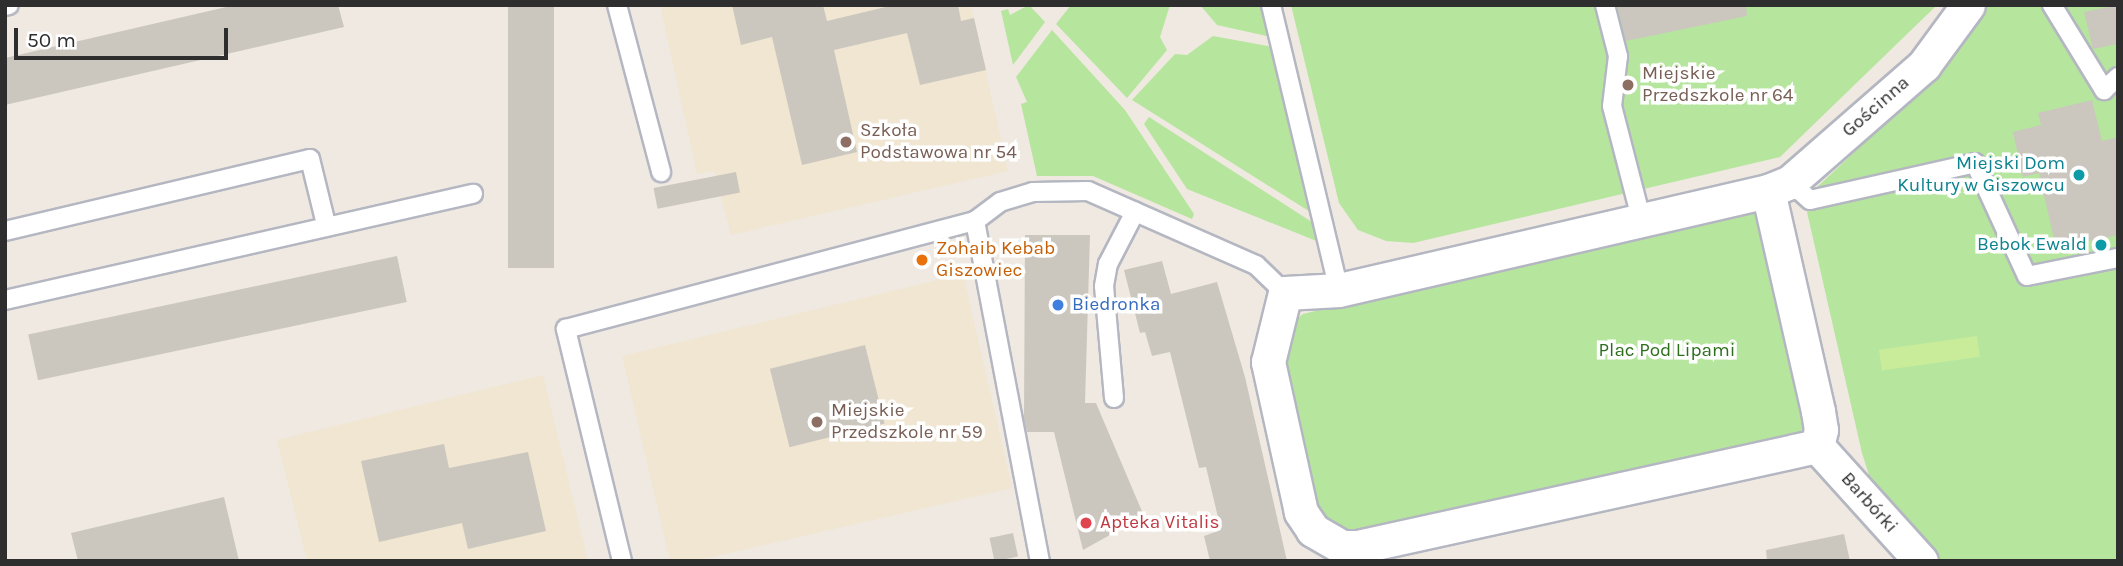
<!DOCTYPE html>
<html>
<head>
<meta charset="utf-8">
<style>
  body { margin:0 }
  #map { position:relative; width:2123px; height:566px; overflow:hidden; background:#efe9e1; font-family:Karla,sans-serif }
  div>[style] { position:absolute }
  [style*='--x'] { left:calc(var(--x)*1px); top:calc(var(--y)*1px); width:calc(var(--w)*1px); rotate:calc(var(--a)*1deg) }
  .education>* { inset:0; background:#f0e6d1 }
  .green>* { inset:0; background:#b6e59e }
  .pitch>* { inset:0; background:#c9ec9a; transform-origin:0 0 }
  .building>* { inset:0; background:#cbc7bf; transform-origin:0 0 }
  .roads { filter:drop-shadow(2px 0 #b4b7c1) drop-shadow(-2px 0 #b4b7c1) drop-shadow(0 2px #b4b7c1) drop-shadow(0 -2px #b4b7c1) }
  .lane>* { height:18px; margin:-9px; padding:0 9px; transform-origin:9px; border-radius:9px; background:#fff }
  .street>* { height:33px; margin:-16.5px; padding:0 16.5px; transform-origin:16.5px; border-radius:16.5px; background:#fff }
  .dots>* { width:19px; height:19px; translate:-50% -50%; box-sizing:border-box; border:4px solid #fff; border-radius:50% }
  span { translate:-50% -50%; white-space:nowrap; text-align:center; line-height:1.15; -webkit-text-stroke:7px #fff; paint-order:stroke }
  .education-label { font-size:19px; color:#785e54 }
  .left { translate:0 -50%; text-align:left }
  .street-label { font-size:19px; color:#2e2e2e }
  .culture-label { font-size:19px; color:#0d838f }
  .right { translate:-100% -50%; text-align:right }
  .food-label { font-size:19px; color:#c56008 }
  .shop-label { font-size:19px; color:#366cbe }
  .park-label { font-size:19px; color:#2c6e1b }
  .health-label { font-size:19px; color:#be3a42 }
  .frame { position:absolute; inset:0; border:7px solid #2e2e2e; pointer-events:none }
  .scale { position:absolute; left:14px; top:28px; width:214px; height:32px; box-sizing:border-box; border:4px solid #2e2e2e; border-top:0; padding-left:9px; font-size:21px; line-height:24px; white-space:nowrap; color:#2e2e2e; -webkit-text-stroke:5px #fff; paint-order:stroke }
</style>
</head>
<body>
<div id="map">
  <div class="education">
    <div style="clip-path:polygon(660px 5px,971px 5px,1008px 171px,731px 235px,714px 171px,697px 174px)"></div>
    <div style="clip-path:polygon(963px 274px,1012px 488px,695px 561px,670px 561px,622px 356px)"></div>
    <div style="clip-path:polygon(543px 375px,588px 561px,307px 561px,277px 440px)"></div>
  </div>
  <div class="green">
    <div style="clip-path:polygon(1029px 5px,1045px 22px,1013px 65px,1001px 11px,1008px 9px,1010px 15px)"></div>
    <div style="clip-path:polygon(1071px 5px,1170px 5px,1160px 37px,1167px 50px,1127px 98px,1056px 24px)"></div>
    <div style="clip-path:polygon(1200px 5px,1262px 5px,1271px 37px,1217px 25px)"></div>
    <div style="clip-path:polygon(1291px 5px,1937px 5px,1780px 157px,1413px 243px,1386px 241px,1358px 230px,1339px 203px)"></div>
    <div style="clip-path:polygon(1986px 5px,2118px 5px,2118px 561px,1936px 561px,1875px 494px,1862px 453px,1807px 212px,1810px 200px,1815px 189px,1937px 75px)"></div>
    <div style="clip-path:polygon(1052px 30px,1125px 110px,1194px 214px,1192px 219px,1093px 176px,1037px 176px,1021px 104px,1027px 102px,1016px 77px)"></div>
    <div style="clip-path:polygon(1213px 36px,1273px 47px,1312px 213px,1132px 100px,1175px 54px,1187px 55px)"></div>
    <div style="clip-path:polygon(1149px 117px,1315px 224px,1319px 242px,1187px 189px,1144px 124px)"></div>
    <div style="clip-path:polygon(1760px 205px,1807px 432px,1369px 539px,1319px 522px,1278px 368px,1294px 321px,1303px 314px)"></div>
  </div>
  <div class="pitch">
    <div style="left:1977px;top:336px;width:21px;height:99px;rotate:82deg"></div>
  </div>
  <div class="building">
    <div style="clip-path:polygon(235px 5px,338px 5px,344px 27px,5px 105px,5px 58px)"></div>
    <div style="left:508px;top:5px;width:46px;height:263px"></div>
    <div style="clip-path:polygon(732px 5px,823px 5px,827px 21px,894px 5px,958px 5px,961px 21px,974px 18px,986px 70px,920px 85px,907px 33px,834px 50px,857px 152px,802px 165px,772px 37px,741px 45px)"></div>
    <div style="clip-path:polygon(1617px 5px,1746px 5px,1747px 16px,1626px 41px)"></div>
    <div style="clip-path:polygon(2118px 5px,2118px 44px,2093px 49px,2084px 12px)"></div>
    <div style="clip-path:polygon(2092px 100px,2102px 141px,2118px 137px,2118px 235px,2056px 248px,2039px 173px,2023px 177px,2013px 132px,2041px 125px,2038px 113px)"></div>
    <div style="left:736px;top:172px;width:21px;height:84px;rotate:79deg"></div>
    <div style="clip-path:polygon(1025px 235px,1090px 235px,1085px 403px,1096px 403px,1144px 516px,1083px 550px,1054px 432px,1027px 432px,1024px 418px)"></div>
    <div style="left:397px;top:256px;width:47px;height:377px;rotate:78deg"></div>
    <div style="clip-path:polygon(1162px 261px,1171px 294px,1217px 282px,1245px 377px,1287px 561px,1210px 561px,1204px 536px,1221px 530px,1206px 467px,1199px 468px,1170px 352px,1152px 356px,1145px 332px,1140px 333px,1124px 270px)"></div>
    <div style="left:865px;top:345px;width:81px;height:98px;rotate:76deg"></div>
    <div style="clip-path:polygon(444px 444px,449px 468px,528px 452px,546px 531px,468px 549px,462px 523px,379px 542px,361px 461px)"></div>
    <div style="clip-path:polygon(224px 497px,239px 561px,78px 561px,71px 533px)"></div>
    <div style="left:1013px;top:533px;width:24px;height:24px;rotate:78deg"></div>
    <div style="clip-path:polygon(1844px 534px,1850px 561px,1767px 561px,1766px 550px)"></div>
  </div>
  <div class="roads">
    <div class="lane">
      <div style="--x:617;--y:5;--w:173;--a:75.2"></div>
      <div style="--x:1271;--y:5;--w:293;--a:76.6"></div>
      <div style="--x:1605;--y:5;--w:53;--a:75.7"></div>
      <div style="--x:1618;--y:56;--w:50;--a:96.8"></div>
      <div style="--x:1612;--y:106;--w:120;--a:75.5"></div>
      <div style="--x:2052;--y:5;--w:100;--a:58.5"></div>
      <div style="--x:2104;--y:90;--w:19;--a:-43"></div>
      <div style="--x:5;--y:6;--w:4;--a:-14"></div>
      <div style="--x:1790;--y:182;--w:27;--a:42"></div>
      <div style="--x:1810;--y:200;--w:169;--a:-12.6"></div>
      <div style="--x:1975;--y:163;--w:124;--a:65.3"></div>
      <div style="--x:2027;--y:276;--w:93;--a:-11.2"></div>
      <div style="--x:975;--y:221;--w:346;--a:79.2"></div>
      <div style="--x:5;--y:231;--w:313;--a:-13.3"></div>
      <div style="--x:310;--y:159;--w:67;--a:76.2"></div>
      <div style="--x:5;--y:300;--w:480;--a:-12.8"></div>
      <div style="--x:1114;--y:398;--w:112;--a:-95.1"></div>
      <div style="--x:1104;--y:286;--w:22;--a:-80"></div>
      <div style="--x:1108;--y:264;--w:59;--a:-62.6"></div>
      <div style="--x:622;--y:561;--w:239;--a:-103.6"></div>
      <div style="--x:566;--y:329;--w:423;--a:-14.8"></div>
      <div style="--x:975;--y:221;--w:31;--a:-37"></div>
      <div style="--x:1000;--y:202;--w:34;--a:-17"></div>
      <div style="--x:1033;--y:192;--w:55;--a:-1"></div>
      <div style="--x:1088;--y:191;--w:184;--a:23.8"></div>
      <div style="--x:1256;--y:265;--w:40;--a:44"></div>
    </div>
    <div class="street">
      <div style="--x:1768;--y:191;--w:226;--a:77.2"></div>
      <div style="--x:1818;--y:411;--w:19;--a:81"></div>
      <div style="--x:1821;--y:430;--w:16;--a:104"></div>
      <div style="--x:1817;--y:446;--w:471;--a:167.6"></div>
      <div style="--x:1357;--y:547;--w:15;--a:180"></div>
      <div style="--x:1342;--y:547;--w:34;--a:-150"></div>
      <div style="--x:1313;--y:530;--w:22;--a:-124"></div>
      <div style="--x:1301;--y:512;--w:154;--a:-102.4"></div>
      <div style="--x:1268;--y:362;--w:71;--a:-76.2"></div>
      <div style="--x:1285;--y:293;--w:54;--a:-3.2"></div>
      <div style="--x:1339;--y:290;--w:440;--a:-13"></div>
      <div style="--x:1768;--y:191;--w:24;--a:-22"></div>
      <div style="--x:1790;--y:182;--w:178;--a:-41.1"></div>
      <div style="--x:1924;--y:65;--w:74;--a:-53.7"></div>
      <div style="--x:1817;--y:446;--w:155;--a:47.9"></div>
    </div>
  </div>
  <div class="dots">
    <div style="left:1628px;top:85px;background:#8d6e63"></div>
    <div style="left:846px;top:142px;background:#8d6e63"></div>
    <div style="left:2079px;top:175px;background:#0f9aa8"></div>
    <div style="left:2101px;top:245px;background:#0f9aa8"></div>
    <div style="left:922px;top:260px;background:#e8710a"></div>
    <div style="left:1058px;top:305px;background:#3f7fe0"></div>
    <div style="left:817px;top:422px;background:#8d6e63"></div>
    <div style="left:1086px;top:523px;background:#e0444e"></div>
  </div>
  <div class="education-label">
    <span class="left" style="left:1642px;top:85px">Miejskie<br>Przedszkole nr 64</span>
    <span class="left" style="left:860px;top:142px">Szkoła<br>Podstawowa nr 54</span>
    <span class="left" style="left:831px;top:422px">Miejskie<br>Przedszkole nr 59</span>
  </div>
  <div class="street-label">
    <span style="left:1876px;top:107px;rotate:-41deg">Gościnna</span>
    <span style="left:1869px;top:503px;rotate:48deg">Barbórki</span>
  </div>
  <div class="culture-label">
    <span class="right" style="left:2065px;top:175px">Miejski Dom<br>Kultury w Giszowcu</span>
    <span class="right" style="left:2087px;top:245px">Bebok Ewald</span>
  </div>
  <div class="food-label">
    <span class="left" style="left:936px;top:260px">Zohaib Kebab<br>Giszowiec</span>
  </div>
  <div class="shop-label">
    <span class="left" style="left:1072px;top:305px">Biedronka</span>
  </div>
  <div class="park-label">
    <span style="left:1667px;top:351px">Plac Pod Lipami</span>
  </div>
  <div class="health-label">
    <span class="left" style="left:1100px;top:523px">Apteka Vitalis</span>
  </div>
  <div class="frame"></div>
  <div class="scale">50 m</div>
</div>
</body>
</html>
